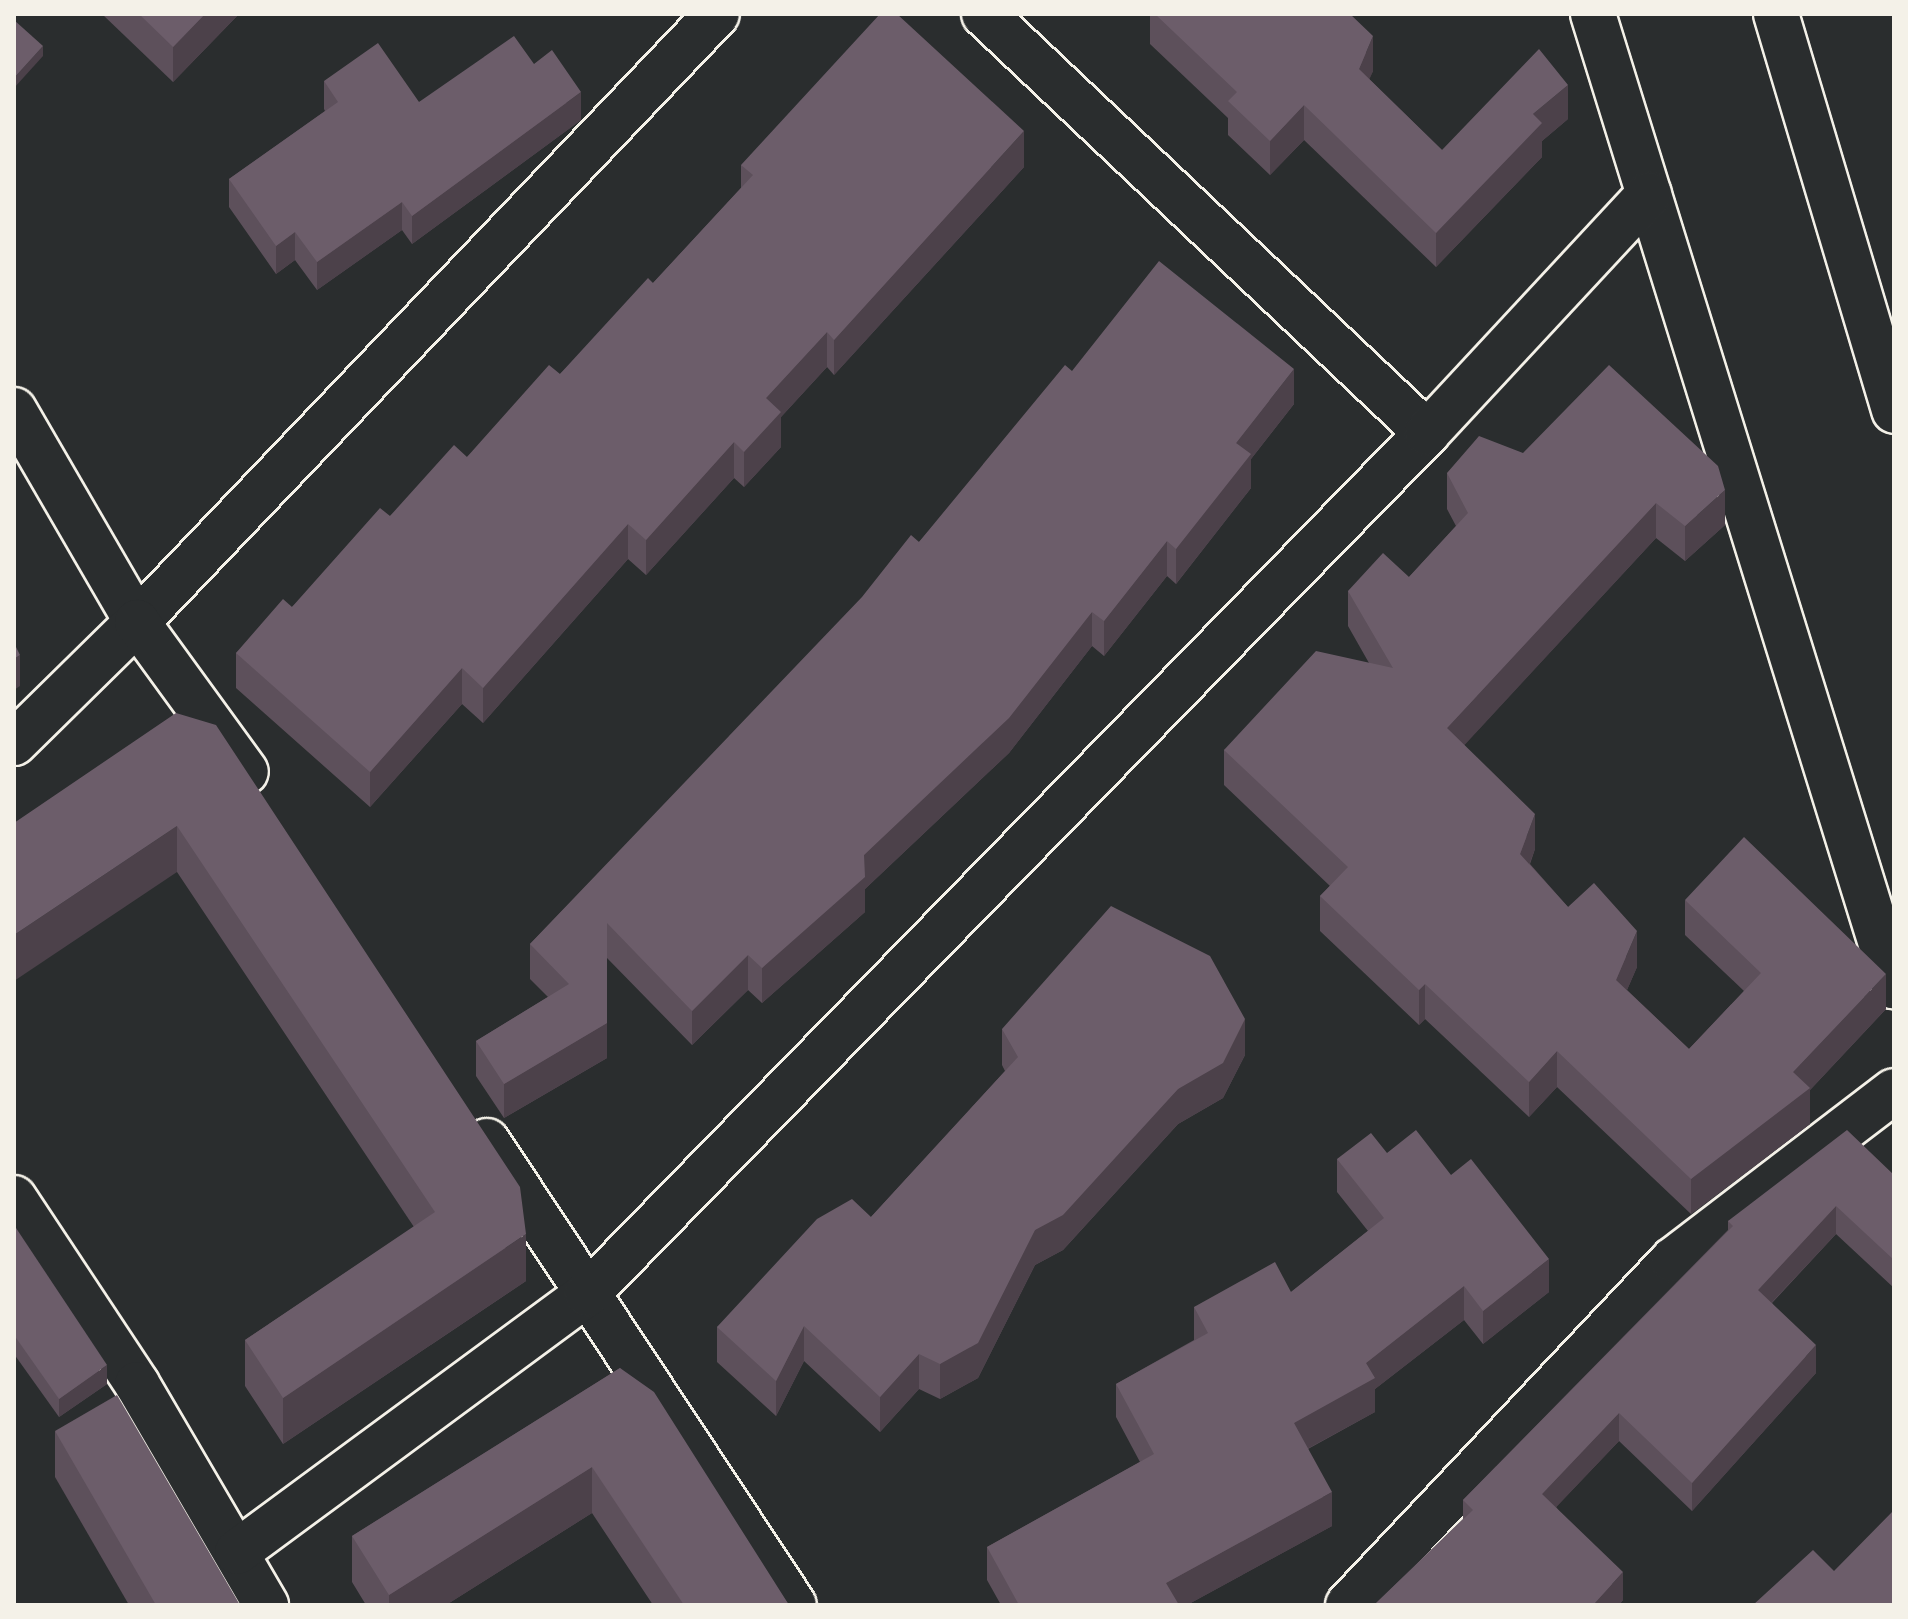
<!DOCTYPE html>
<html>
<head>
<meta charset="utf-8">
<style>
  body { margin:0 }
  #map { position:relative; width:1908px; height:1619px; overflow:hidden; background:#2a2d2e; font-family:Dekko,sans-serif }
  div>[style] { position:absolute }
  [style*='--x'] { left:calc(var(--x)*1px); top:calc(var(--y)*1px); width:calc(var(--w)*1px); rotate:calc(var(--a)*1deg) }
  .roads { filter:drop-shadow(2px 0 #f4f1e8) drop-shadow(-2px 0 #f4f1e8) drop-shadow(0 2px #f4f1e8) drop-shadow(0 -2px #f4f1e8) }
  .street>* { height:44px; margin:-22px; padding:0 22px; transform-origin:22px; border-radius:22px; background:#2a2d2e }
  .wall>* { inset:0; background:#5d505b }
  .shaded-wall>* { inset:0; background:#4c414a }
  .building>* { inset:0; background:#6c5d6a }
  span { translate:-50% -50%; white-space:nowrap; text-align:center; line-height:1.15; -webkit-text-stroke:6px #2a2d2e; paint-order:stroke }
  .frame { position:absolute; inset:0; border:16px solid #f4f1e8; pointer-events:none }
</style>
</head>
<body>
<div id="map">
  <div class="roads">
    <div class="street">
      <div style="--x:984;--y:14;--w:610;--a:43.41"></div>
      <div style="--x:1593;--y:14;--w:1018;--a:72.79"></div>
      <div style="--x:1776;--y:14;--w:414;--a:73.4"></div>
      <div style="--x:14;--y:410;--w:245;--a:59.9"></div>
      <div style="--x:137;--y:622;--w:840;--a:-46.35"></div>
      <div style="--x:14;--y:743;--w:173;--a:-44.5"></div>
      <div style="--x:137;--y:622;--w:185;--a:54"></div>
      <div style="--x:487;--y:1141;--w:556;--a:56.51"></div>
      <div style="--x:14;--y:1198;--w:223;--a:56.5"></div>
      <div style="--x:137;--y:1384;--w:256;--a:59.7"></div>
      <div style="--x:237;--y:1552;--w:435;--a:-36.4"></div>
      <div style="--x:587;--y:1294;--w:1203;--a:-45.71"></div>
      <div style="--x:1427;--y:433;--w:326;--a:-47.1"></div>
      <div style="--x:1348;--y:1605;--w:474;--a:-46.7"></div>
      <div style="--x:1673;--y:1260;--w:278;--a:-37.4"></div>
    </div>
  </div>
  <div class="wall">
    <div style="clip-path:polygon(102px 14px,239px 14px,173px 82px)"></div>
    <div style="clip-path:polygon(1150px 14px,1350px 14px,1373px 71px,1369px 79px,1442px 150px,1568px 119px,1542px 141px,1542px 157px,1436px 267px,1304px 140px,1270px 175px,1228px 135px,1228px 118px,1150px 44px)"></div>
    <div style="clip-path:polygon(534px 64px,581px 120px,412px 244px,402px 230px,317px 290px,295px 260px,276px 274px,229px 207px,229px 179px,325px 111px,324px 109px,324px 81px,419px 102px)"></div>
    <div style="clip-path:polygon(741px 165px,1024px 167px,834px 375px,827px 367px,781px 417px,781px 447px,744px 487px,734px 478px,646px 575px,628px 559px,483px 723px,462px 704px,370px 807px,236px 688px,236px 653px,292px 607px,390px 516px,467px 457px,560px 374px,653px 283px,741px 188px)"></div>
    <div style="clip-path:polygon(1072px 371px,1294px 404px,1251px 459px,1251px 488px,1176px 584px,1167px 576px,1104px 656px,1092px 646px,1009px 753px,865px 889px,865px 912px,762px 1003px,748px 990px,692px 1045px,607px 958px,607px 1058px,504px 1118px,476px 1076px,476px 1041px,548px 997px,530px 979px,530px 944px,919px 542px)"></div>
    <div style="clip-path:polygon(1523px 453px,1725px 525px,1685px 561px,1656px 538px,1464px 745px,1535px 849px,1530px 864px,1568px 907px,1637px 967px,1627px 990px,1689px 1049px,1744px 991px,1685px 935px,1685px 900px,1886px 1009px,1810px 1090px,1810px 1124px,1691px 1214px,1557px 1087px,1529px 1117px,1425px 1019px,1419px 1025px,1320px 931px,1320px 896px,1330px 886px,1224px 785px,1224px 750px,1369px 663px,1348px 626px,1348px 591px,1409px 577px,1456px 526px,1447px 509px,1447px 473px)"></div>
    <div style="clip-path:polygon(176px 713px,526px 1281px,283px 1444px,245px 1386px,245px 1340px,414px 1227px,177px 872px)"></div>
    <div style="clip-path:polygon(1002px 1029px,1245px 1055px,1223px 1098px,1178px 1124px,1063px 1250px,1035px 1265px,978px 1378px,940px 1399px,919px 1389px,880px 1432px,804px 1361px,776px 1416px,717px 1362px,717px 1327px,871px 1217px,1005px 1071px,1002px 1065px)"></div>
    <div style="clip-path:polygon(1387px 1153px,1451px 1175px,1549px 1292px,1483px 1344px,1464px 1320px,1375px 1389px,1375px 1412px,1308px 1449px,1332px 1526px,1187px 1605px,1001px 1605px,987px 1580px,987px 1547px,1140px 1462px,1116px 1417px,1116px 1384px,1194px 1340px,1194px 1307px,1291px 1292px,1368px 1231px,1337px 1192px,1337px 1159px)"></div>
    <div style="clip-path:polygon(1894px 1175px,1894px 1288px,1836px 1234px,1772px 1303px,1816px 1373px,1692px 1511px,1619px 1441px,1556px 1507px,1623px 1600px,1619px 1605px,1374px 1605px,1463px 1519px,1463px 1500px,1728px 1230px,1728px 1221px)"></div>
    <div style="clip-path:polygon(14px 1225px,107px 1384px,59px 1417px,14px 1354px)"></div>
    <div style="clip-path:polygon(620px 1368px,789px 1605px,653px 1605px,592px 1513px,446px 1605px,366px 1605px,352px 1582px,352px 1536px)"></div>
    <div style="clip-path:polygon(55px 1431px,240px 1605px,129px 1605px,55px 1477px)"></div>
  </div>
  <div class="shaded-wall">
    <div style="clip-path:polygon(205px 14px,239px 14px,173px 82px,173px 47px)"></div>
    <div style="clip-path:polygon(1373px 36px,1373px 71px,1359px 103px,1359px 69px)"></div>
    <div style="clip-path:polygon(43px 46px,43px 56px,14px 88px,14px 78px)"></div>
    <div style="clip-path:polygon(1568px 85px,1568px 119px,1542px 141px,1542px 157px,1436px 267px,1436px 233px,1533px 114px)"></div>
    <div style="clip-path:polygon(581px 92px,581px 120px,412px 244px,412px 216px)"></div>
    <div style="clip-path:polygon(1304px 105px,1304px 140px,1270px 175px,1270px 141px)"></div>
    <div style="clip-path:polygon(1024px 131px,1024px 167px,834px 375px,834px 340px)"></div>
    <div style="clip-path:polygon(402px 202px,402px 230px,317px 290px,317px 262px)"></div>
    <div style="clip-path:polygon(295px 232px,295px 260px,276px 274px,276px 246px)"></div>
    <div style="clip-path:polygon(827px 332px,827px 367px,781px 417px,781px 447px,744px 487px,744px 452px,766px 398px)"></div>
    <div style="clip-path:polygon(1294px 369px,1294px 404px,1251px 459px,1251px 488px,1176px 584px,1176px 549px,1236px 443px)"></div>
    <div style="clip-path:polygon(734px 442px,734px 478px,646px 575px,646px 540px)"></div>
    <div style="clip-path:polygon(1725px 490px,1725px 525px,1685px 561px,1685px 526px)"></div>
    <div style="clip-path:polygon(1656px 503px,1656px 538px,1447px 764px,1447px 728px)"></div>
    <div style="clip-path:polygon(628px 524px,628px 559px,483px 723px,483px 688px)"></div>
    <div style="clip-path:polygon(1167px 541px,1167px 576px,1104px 656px,1104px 621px)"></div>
    <div style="clip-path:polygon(1092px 612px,1092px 646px,1009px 753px,865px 889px,865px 912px,762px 1003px,762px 968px,864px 855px)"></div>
    <div style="clip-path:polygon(20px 655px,20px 686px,14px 690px,14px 659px)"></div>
    <div style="clip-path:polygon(462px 668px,462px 704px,370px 807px,370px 772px)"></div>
    <div style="clip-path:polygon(1535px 814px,1535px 849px,1520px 889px,1520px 854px)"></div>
    <div style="clip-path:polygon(177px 826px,177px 872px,14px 981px,14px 935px)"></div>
    <div style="clip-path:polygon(1637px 931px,1637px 967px,1616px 1015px,1616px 980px)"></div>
    <div style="clip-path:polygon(748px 955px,748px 990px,692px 1045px,692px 1011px)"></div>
    <div style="clip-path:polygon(1886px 974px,1886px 1009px,1810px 1090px,1810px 1124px,1691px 1214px,1691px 1179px)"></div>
    <div style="clip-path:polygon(1425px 984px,1425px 1019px,1419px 1025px,1419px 990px)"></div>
    <div style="clip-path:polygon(1245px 1019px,1245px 1055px,1223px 1098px,1178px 1124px,1063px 1250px,1035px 1265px,978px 1378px,940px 1399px,940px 1364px,1035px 1230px,1178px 1089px)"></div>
    <div style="clip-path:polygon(607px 1023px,607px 1058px,504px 1118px,504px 1084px)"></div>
    <div style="clip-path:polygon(1557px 1051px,1557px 1087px,1529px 1117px,1529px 1082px)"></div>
    <div style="clip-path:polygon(1836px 1206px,1836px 1234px,1758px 1317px,1758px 1290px)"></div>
    <div style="clip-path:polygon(526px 1234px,526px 1281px,283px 1444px,283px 1398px)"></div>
    <div style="clip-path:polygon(1549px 1259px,1549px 1292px,1483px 1344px,1483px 1311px)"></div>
    <div style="clip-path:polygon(1464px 1286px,1464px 1320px,1375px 1389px,1375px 1412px,1294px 1456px,1294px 1423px,1366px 1363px)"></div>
    <div style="clip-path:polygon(804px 1326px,804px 1361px,776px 1416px,776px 1381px)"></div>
    <div style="clip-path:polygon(1816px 1345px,1816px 1373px,1692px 1511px,1692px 1483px)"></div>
    <div style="clip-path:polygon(919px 1354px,919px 1389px,880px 1432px,880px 1397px)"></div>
    <div style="clip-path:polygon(107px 1365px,107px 1384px,59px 1417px,59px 1399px)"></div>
    <div style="clip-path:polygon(1619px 1413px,1619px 1441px,1542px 1522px,1542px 1494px)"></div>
    <div style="clip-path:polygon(592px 1467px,592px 1513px,446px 1605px,389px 1605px,389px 1595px)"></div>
    <div style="clip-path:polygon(1332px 1492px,1332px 1526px,1187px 1605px,1166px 1605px,1166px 1583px)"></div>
    <div style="clip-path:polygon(1623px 1572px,1623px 1600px,1619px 1605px,1593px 1605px)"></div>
  </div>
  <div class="building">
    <div style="clip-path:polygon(139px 14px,205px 14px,173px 47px)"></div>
    <div style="clip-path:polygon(880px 14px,897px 14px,1024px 131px,834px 340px,827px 332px,766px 398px,781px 412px,744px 452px,734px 442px,646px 540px,628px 524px,483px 688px,462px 668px,370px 772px,236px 653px,283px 599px,292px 607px,380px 508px,390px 516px,454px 445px,467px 457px,549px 365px,560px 374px,648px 278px,653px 283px,753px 175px,741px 165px)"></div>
    <div style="clip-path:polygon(1155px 14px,1350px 14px,1373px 36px,1359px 69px,1442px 150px,1539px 49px,1568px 85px,1533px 114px,1542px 123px,1436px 233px,1304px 105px,1270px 141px,1228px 101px,1237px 92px)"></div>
    <div style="clip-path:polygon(14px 20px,43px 46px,14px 78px)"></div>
    <div style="clip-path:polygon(514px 36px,534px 64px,552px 50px,581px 92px,412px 216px,402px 202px,317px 262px,295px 232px,276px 246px,229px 179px,338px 102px,324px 81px,378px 43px,419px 102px)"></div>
    <div style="clip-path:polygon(1159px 261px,1294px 369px,1236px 443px,1251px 454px,1176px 549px,1167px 541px,1104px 621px,1092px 612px,1009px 718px,864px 855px,865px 877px,762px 968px,748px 955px,692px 1011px,607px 923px,607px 1023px,504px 1084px,476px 1041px,569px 984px,530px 944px,862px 597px,911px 535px,919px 542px,1065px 365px,1072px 371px)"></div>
    <div style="clip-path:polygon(1609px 365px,1718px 466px,1725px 490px,1685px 526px,1656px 503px,1447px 728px,1535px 814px,1520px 854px,1568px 907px,1594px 883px,1637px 931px,1616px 980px,1689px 1049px,1761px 973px,1685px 900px,1744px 837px,1886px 974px,1793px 1072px,1810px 1088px,1691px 1179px,1557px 1051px,1529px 1082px,1425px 984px,1419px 990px,1320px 896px,1348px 867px,1224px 750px,1316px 651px,1393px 668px,1348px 591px,1383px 553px,1409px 577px,1468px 513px,1447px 473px,1479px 436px,1523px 453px)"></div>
    <div style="clip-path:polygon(14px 643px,20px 655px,14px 659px)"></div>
    <div style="clip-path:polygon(176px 713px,216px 725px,520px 1187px,526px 1234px,283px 1398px,245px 1340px,435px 1212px,177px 826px,14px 935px,14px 823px)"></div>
    <div style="clip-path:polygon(1111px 906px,1210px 956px,1245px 1019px,1223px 1063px,1178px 1089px,1063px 1215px,1035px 1230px,978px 1343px,940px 1364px,919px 1354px,880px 1397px,804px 1326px,776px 1381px,717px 1327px,817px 1219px,852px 1199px,871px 1217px,1018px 1057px,1002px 1029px)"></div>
    <div style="clip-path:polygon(1416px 1130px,1451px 1175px,1471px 1159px,1549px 1259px,1483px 1311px,1464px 1286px,1366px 1363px,1375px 1378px,1294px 1423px,1332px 1492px,1166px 1583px,1179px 1605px,1019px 1605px,987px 1547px,1154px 1454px,1116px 1384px,1208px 1333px,1194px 1307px,1275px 1262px,1291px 1292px,1384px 1218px,1337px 1159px,1371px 1133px,1387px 1153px)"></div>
    <div style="clip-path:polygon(1847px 1130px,1894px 1175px,1894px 1260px,1836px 1206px,1758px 1290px,1816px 1345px,1692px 1483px,1619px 1413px,1542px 1494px,1623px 1572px,1593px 1605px,1374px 1605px,1473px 1510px,1463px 1500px,1733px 1226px,1728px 1221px)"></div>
    <div style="clip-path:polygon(14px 1225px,107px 1365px,59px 1399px,14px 1335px)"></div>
    <div style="clip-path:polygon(620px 1368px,654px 1392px,789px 1605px,684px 1605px,592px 1467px,389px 1595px,352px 1536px)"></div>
    <div style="clip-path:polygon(117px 1395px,240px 1605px,156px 1605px,55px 1431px)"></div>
    <div style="clip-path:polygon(1894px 1510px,1894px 1605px,1753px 1605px,1813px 1550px,1834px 1571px)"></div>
  </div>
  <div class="frame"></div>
</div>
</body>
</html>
